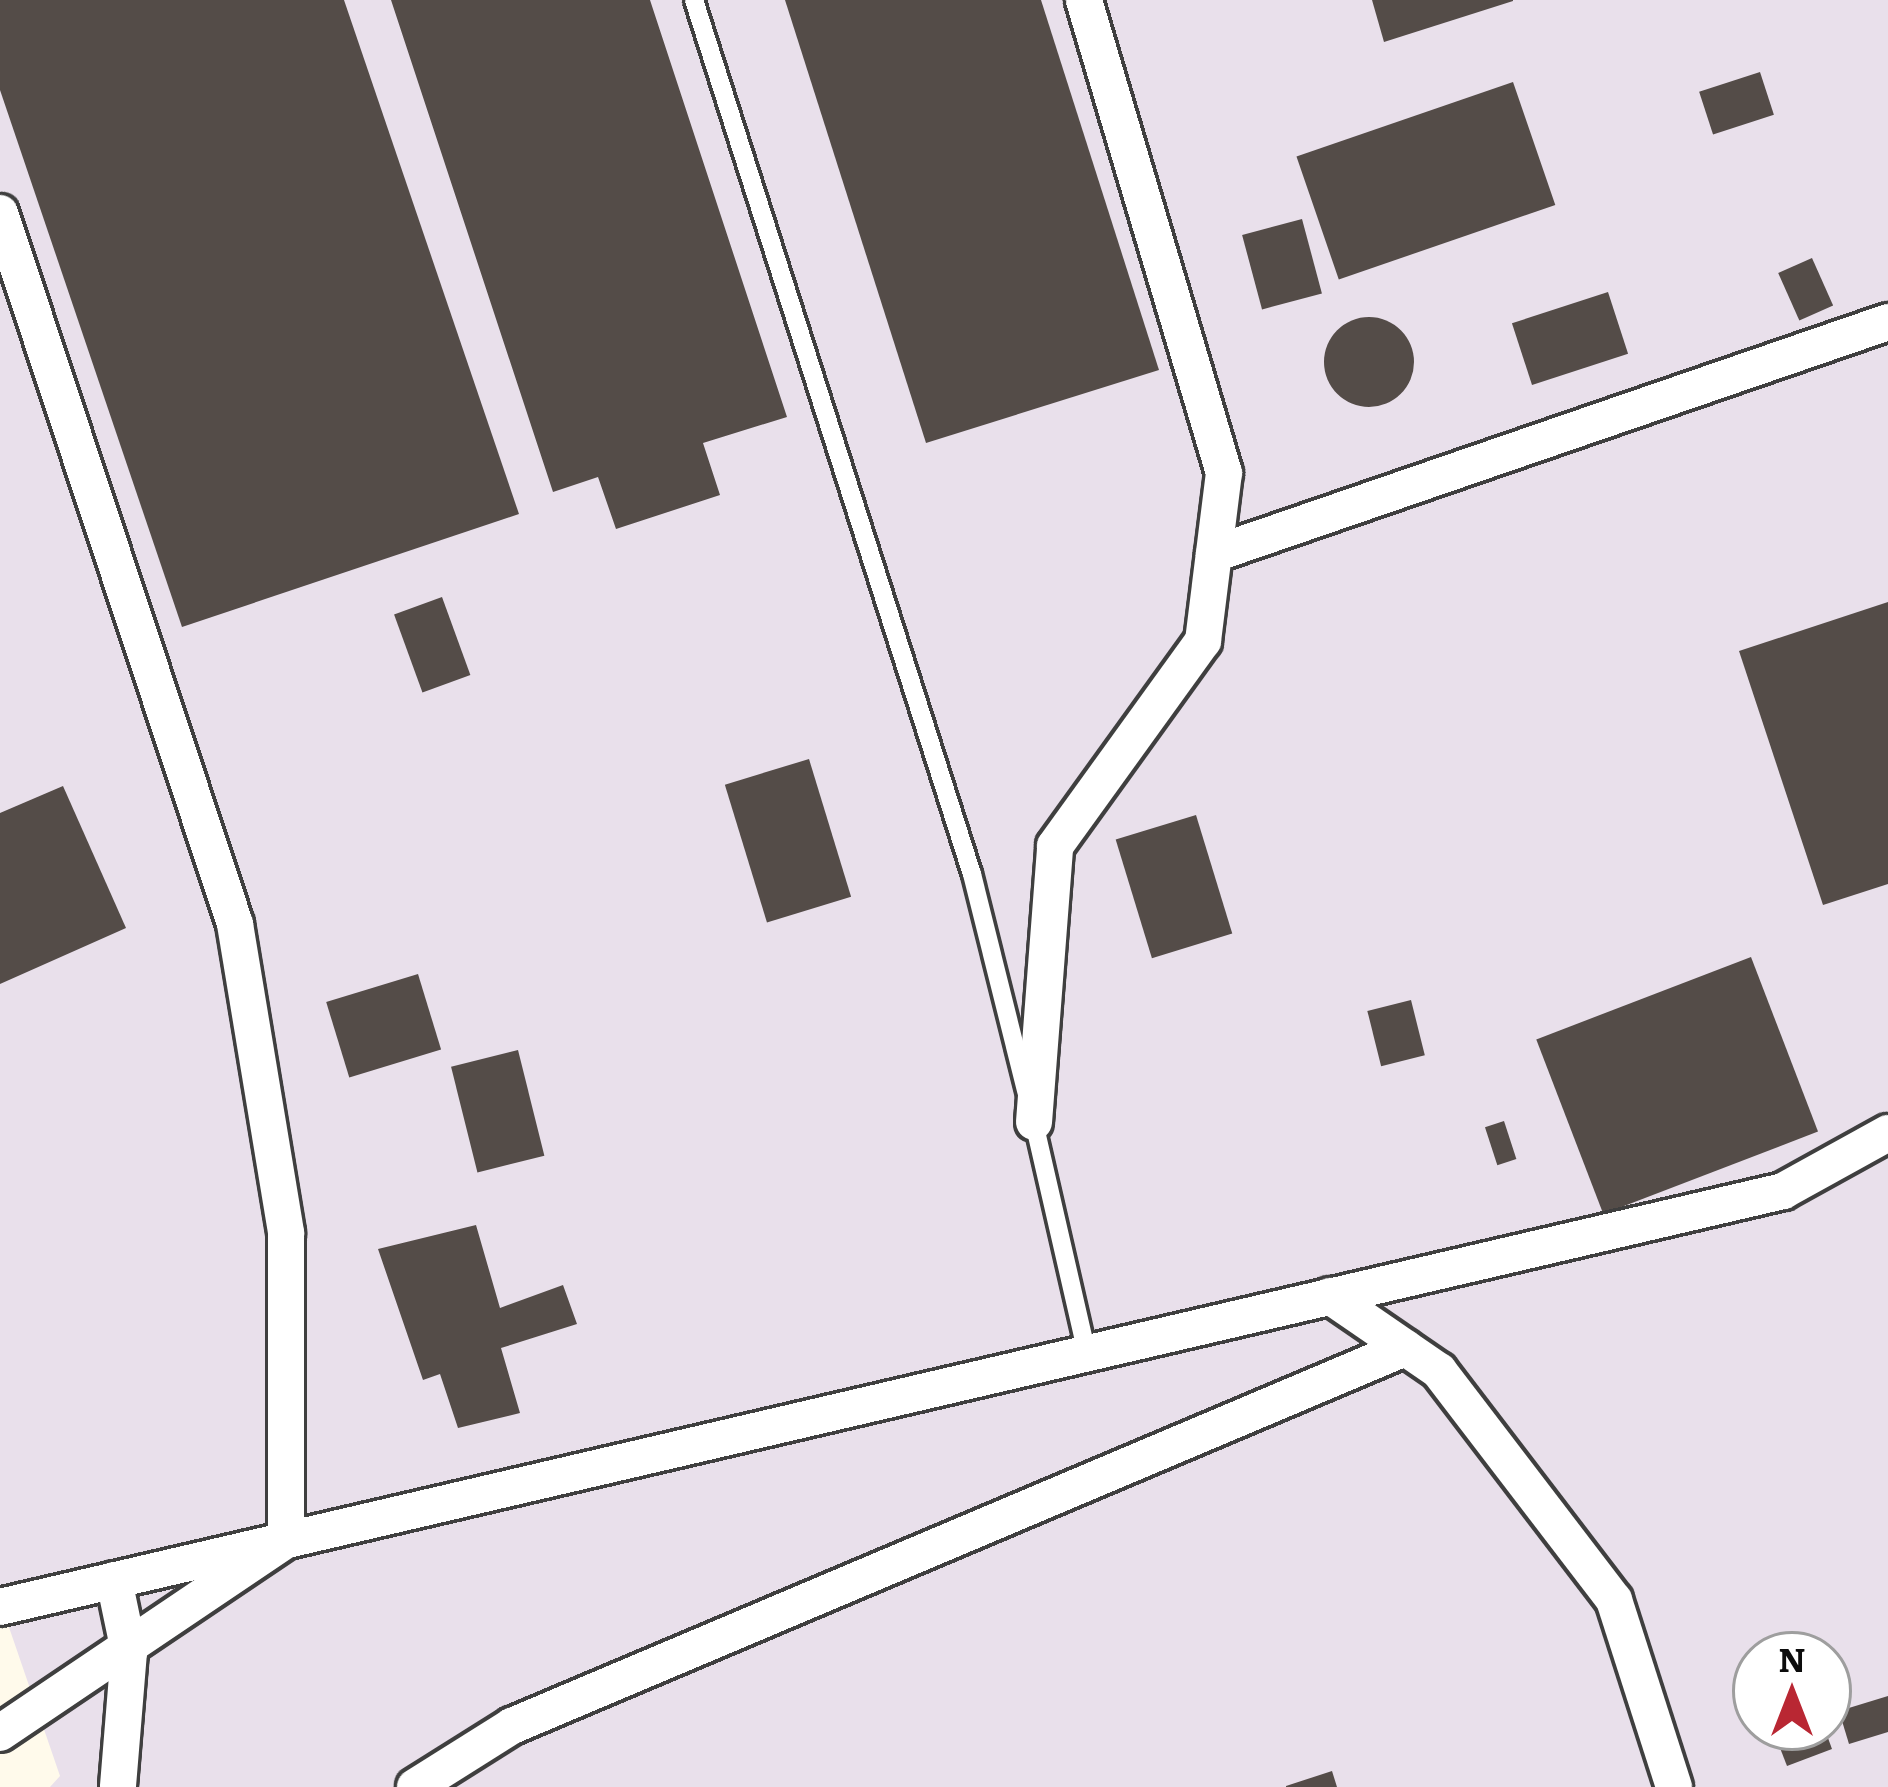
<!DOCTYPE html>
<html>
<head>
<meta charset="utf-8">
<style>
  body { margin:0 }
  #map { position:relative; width:1888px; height:1787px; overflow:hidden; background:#fffaeb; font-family:Literata,serif }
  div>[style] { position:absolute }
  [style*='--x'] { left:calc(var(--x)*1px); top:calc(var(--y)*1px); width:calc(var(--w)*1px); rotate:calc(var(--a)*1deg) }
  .industrial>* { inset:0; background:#e9e0eb }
  .building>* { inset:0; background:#544c48; transform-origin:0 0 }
  .round { border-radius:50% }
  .roads { filter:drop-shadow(3px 0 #3f3f3f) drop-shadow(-3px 0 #3f3f3f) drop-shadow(0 3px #3f3f3f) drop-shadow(0 -3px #3f3f3f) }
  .lane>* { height:18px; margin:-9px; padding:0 9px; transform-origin:9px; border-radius:9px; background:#fff }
  .street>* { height:36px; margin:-18px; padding:0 18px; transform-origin:18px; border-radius:18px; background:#fff }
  span { translate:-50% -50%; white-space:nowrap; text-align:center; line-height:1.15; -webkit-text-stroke:12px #fff; paint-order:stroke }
  .north { position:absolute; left:1732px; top:1631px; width:120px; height:120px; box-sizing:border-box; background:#fff; border:3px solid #9e9e9e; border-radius:50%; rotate:0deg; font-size:33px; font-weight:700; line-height:48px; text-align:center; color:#0c0c0c }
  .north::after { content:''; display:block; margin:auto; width:42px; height:54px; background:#b92733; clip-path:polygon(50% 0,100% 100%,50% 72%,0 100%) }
</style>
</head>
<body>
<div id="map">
  <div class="industrial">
    <div style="clip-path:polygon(evenodd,0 0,1888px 0,1888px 1787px,50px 1787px,60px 1776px,0 1601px,0 0,1756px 1655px,1828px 1655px,1828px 1727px,1756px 1727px,1756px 1655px)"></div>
  </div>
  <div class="building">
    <div style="clip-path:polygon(0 0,344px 0,519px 514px,182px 627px,0 90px)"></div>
    <div style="clip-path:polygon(391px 0,650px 0,787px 417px,703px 443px,720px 495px,616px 529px,598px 477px,553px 492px)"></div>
    <div style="clip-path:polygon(785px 0,1041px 0,1159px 370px,926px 443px)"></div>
    <div style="clip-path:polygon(1372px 0,1513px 0,1513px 1px,1384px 42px)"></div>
    <div style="left:1760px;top:72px;width:45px;height:64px;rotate:72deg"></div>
    <div style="left:1513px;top:82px;width:130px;height:229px;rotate:71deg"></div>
    <div style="left:1302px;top:219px;width:77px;height:62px;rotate:75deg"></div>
    <div style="left:1812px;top:258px;width:52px;height:37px;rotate:66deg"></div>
    <div style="left:1608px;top:292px;width:65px;height:101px;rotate:72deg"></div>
    <div class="round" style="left:1324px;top:317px;width:90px;height:90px"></div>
    <div style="left:442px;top:597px;width:83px;height:51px;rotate:70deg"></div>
    <div style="clip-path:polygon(1888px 602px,1888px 884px,1823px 905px,1739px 651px)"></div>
    <div style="left:809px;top:759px;width:144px;height:88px;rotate:73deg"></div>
    <div style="clip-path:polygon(63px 786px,126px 928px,0 984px,0 813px)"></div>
    <div style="left:1196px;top:815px;width:124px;height:84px;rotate:73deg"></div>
    <div style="left:1751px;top:957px;width:187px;height:230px;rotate:69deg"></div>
    <div style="left:418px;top:974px;width:79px;height:96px;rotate:73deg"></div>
    <div style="left:1411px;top:1000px;width:57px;height:45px;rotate:76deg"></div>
    <div style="left:518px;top:1050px;width:109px;height:69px;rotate:76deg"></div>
    <div style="left:1504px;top:1121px;width:40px;height:20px;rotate:72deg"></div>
    <div style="clip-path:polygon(476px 1225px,500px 1308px,563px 1285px,577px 1324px,501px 1348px,520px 1413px,458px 1428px,440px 1374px,423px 1380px,378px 1249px)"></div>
    <div style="clip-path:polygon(1888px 1696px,1888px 1732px,1849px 1744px,1839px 1711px)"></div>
    <div style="clip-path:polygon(1824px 1727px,1832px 1749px,1787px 1766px,1773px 1730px)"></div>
    <div style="clip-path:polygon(1332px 1771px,1337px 1787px,1286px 1787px,1286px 1786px)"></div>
  </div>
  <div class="roads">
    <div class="lane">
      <div style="--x:694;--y:0;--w:917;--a:72.36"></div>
      <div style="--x:972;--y:874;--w:224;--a:76"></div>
      <div style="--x:1033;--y:1118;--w:241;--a:77.1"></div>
    </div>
    <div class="street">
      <div style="--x:0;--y:213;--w:749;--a:71.71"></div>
      <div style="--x:235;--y:924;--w:313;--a:80.6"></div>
      <div style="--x:286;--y:1233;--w:307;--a:90"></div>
      <div style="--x:286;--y:1540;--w:345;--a:146"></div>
      <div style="--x:1214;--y:554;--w:713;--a:-18.99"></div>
      <div style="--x:1034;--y:1122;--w:277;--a:-85.6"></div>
      <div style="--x:1055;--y:846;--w:253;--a:-54.2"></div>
      <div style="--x:1203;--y:641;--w:169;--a:-82.9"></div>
      <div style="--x:1224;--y:473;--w:493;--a:-106.5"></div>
      <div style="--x:1330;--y:1296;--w:132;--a:34.5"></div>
      <div style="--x:1439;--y:1371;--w:288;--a:52.6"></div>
      <div style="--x:1614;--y:1600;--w:196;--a:72.2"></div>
      <div style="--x:114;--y:1580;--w:74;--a:78.2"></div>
      <div style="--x:129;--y:1652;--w:135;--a:94.7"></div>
      <div style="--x:0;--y:1607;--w:1831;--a:-13.13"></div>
      <div style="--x:1783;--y:1191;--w:120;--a:-28.9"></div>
      <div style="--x:415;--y:1787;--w:115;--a:-32.2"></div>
      <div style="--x:512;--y:1726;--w:970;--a:-22.94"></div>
    </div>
  </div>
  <div class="north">N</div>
</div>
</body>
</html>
